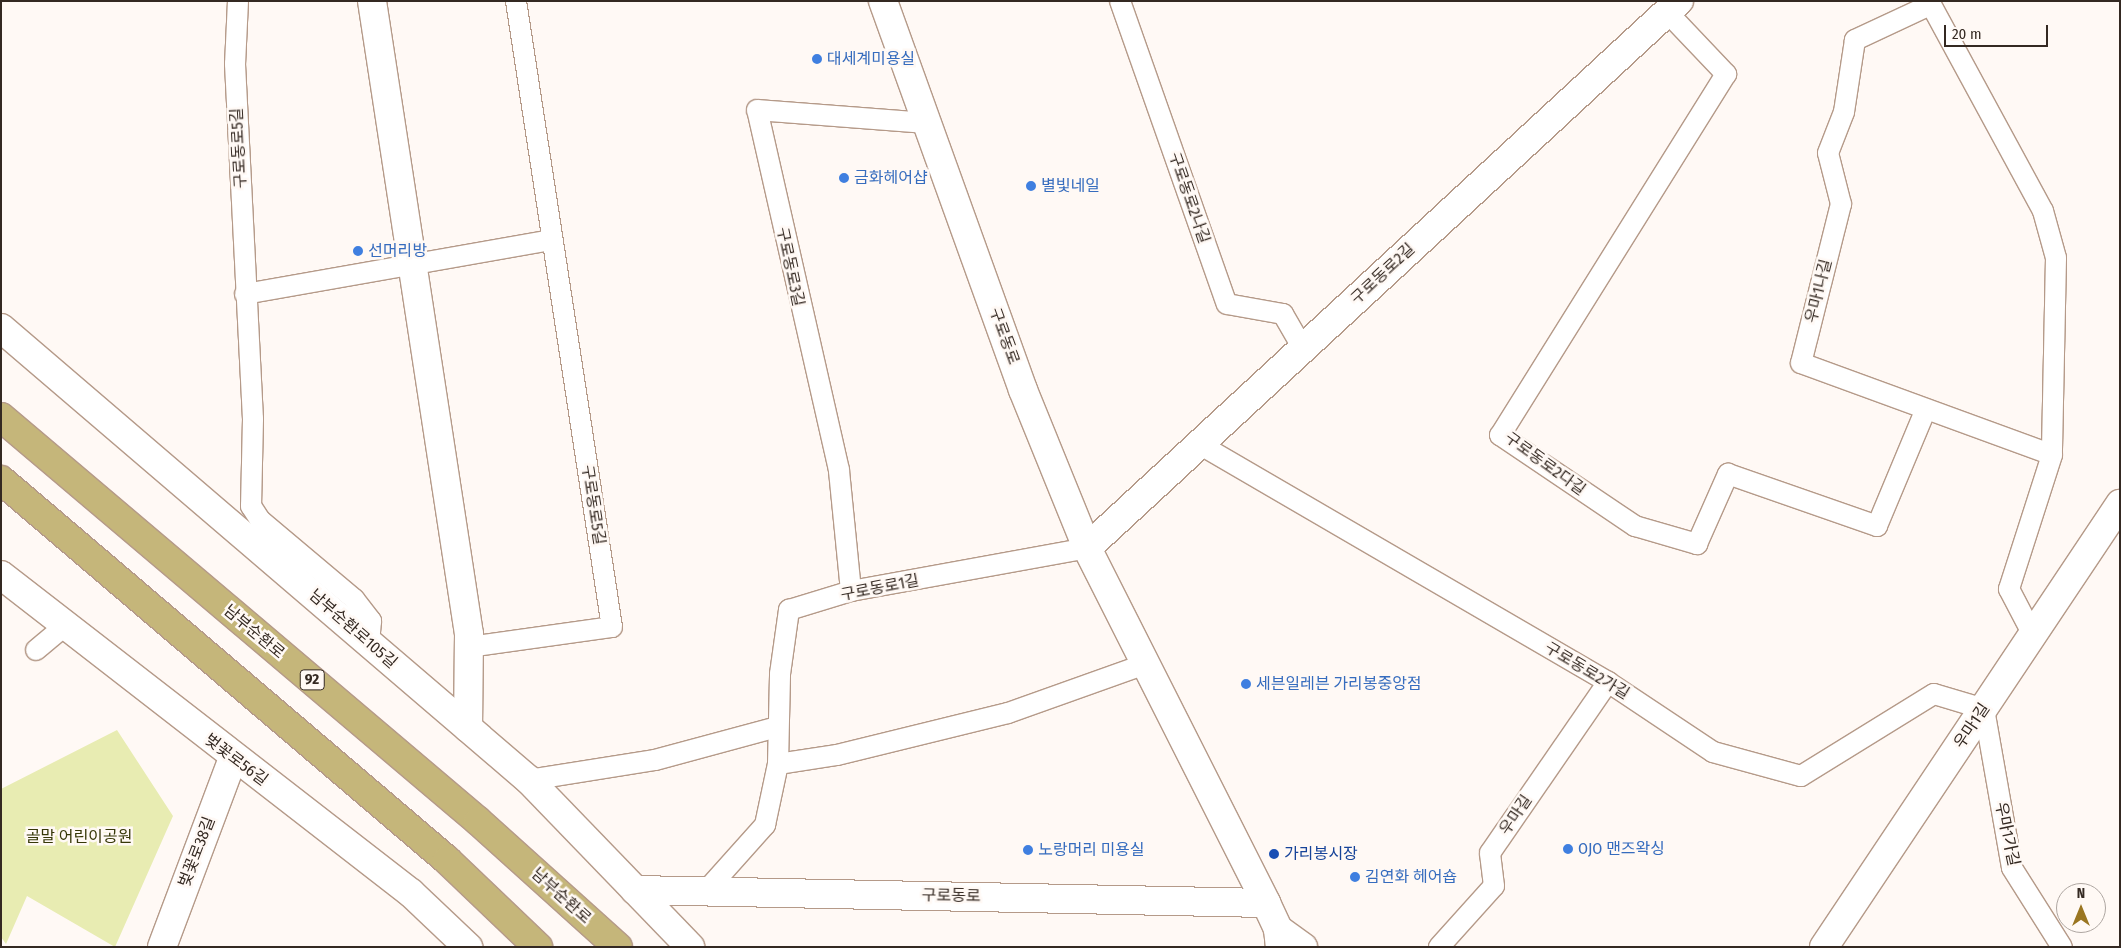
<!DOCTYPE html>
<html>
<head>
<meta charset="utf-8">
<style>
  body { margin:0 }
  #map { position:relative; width:2121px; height:948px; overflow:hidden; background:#fff9f5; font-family:"Fira Sans Condensed","Noto Sans KR",sans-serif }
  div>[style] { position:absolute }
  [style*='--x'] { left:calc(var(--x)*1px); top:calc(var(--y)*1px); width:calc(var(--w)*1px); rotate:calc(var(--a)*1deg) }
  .green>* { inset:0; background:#e8ecb2 }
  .roads { filter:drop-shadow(1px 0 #b59a89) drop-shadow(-1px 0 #b59a89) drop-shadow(0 1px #b59a89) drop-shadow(0 -1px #b59a89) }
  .lane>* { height:20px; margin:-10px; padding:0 10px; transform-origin:10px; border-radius:10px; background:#fff }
  .street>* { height:28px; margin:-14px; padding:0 14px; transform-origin:14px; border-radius:14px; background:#fff }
  .secondary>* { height:28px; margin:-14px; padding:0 14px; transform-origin:14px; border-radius:14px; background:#fff }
  .primary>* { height:28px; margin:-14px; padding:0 14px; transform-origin:14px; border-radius:14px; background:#c5b67a }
  .dots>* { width:14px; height:14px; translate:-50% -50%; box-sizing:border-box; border:2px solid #fff9f5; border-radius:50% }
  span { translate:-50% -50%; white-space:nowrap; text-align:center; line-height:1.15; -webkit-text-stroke:5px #fff9f5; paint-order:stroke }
  .shield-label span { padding:1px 4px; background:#fff9f5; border:1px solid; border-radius:4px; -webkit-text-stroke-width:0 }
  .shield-label { font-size:15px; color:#342922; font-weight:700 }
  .shop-label { font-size:16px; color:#366cbe }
  .left { translate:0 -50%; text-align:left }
  .street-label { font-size:16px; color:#342922 }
  .park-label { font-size:16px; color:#373808 }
  .transit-label { font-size:16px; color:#164399 }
  .frame { position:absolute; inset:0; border:2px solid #342922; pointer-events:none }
  .north { position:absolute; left:2056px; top:883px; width:50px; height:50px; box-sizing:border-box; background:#fff9f5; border:1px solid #aea6a1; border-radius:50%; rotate:0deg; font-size:14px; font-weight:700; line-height:20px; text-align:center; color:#342922 }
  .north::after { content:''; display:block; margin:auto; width:18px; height:22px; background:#9a7621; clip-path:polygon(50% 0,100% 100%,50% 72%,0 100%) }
  .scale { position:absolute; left:1944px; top:25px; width:104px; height:22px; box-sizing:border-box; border:2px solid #342922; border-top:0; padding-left:6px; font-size:15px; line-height:18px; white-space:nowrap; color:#342922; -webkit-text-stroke:4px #fff9f5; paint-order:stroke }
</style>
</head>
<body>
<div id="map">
  <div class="green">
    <div style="clip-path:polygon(117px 730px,173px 816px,115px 947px,27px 896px,6px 944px,1px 937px,1px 789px)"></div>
  </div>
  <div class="roads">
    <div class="lane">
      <div style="--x:238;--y:1;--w:63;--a:92.7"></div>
      <div style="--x:235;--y:64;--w:355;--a:87.1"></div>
      <div style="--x:253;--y:419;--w:87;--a:91.3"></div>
      <div style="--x:251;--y:506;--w:17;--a:57"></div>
      <div style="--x:260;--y:520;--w:123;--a:40"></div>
      <div style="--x:354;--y:599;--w:28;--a:52"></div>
      <div style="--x:371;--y:621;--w:22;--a:95"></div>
      <div style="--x:1120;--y:1;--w:321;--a:70.6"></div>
      <div style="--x:1227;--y:304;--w:57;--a:10.1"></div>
      <div style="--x:1283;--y:314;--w:39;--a:60"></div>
      <div style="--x:1929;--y:1;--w:239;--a:61.5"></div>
      <div style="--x:2043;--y:211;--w:49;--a:74.5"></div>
      <div style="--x:2056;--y:258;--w:197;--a:91.2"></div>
      <div style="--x:2052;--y:455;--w:141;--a:107.8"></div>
      <div style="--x:2009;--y:589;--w:52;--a:62.4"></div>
      <div style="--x:1930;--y:5;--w:83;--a:155"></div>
      <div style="--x:1855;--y:40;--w:73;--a:98.7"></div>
      <div style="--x:1844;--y:112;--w:44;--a:111.3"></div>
      <div style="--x:1828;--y:153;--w:53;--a:75.7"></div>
      <div style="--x:1841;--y:204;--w:164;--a:104.1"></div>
      <div style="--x:1801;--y:363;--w:267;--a:20.1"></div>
      <div style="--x:1667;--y:12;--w:86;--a:46.4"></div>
      <div style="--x:1726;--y:74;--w:426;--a:122"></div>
      <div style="--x:1500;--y:435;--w:163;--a:34"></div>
      <div style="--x:1635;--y:526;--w:65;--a:16.2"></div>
      <div style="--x:1697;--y:544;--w:77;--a:-66.1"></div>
      <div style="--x:1728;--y:474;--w:158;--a:19.2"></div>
      <div style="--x:1877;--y:526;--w:125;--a:-67.3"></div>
      <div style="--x:245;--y:294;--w:311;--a:-10"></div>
      <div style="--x:1199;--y:444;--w:473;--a:30.2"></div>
      <div style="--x:1608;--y:682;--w:126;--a:33.7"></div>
      <div style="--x:1713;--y:752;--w:91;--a:15.3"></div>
      <div style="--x:1801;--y:776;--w:156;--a:-31.7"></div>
      <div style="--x:1934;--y:694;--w:52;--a:16.7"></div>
      <div style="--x:1984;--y:709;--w:161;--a:80"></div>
      <div style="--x:2012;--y:868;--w:93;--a:57.7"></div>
      <div style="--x:851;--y:591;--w:122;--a:-95.7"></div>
      <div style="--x:839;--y:470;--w:369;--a:-102.8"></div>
      <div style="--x:757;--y:110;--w:170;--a:4.4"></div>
      <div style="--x:469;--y:647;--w:144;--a:-8"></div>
      <div style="--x:612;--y:627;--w:633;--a:-98.72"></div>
      <div style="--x:36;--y:650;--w:35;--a:-40"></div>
      <div style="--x:778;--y:764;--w:60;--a:-8.7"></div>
      <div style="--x:837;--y:755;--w:176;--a:-13.8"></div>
      <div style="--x:1008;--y:713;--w:143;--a:-19.6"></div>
      <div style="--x:529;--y:780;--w:128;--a:-9"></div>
      <div style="--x:655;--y:760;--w:126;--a:-15.1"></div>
      <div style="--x:706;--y:891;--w:89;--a:-48.2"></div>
      <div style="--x:765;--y:825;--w:62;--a:-78"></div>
      <div style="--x:778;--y:764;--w:90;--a:-88.7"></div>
      <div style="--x:780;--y:674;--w:65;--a:-82"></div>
      <div style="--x:789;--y:610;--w:65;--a:-17"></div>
      <div style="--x:851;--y:591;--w:240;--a:-10.3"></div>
      <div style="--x:1439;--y:947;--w:82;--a:-48"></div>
      <div style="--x:1494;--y:886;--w:33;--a:-97"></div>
      <div style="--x:1490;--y:853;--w:208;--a:-55.4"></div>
    </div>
    <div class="street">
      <div style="--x:372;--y:1;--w:640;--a:81.29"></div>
      <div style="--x:469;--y:634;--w:94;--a:90.6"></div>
      <div style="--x:1;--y:328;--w:695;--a:40.57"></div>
      <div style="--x:529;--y:780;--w:232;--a:46"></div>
      <div style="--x:1087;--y:548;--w:806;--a:-42.74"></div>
      <div style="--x:1;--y:575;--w:519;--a:37.8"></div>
      <div style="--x:411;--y:893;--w:79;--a:43.5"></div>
      <div style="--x:635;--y:890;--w:631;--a:1.18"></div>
      <div style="--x:1278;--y:929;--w:31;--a:36"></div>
      <div style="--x:162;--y:947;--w:202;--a:-69.4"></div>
      <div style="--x:1824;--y:947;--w:533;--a:-56.25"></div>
    </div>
    <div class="secondary">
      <div style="--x:883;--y:1;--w:413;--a:70.2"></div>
      <div style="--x:1023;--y:390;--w:170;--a:67.9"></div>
      <div style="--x:1087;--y:548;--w:398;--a:63.2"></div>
      <div style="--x:1266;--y:903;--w:29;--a:65"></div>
      <div style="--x:1278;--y:929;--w:18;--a:84"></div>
    </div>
    <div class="primary">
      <div style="--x:1;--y:417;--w:625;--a:40.26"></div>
      <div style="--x:478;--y:821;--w:188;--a:42"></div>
      <div style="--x:1;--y:480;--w:586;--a:40.43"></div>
      <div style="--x:447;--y:860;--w:126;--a:43.7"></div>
    </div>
  </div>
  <div class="dots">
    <div style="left:817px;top:59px;background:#3f7fe0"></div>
    <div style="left:844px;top:178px;background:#3f7fe0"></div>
    <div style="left:1031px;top:186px;background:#3f7fe0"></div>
    <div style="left:358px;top:251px;background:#3f7fe0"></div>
    <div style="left:1246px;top:684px;background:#3f7fe0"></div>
    <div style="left:1568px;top:849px;background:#3f7fe0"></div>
    <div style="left:1028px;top:850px;background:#3f7fe0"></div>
    <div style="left:1274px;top:854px;background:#1a4fb4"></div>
    <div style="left:1355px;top:877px;background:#3f7fe0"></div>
  </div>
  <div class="shield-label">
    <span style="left:312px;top:680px">92</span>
  </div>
  <div class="shop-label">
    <span class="left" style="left:827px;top:59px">대세계미용실</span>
    <span class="left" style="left:854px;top:178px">금화헤어샵</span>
    <span class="left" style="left:1041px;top:186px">별빛네일</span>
    <span class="left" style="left:368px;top:251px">선머리방</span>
    <span class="left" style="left:1256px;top:684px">세븐일레븐 가리봉중앙점</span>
    <span class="left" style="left:1578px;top:849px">OJO 맨즈왁싱</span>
    <span class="left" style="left:1038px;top:850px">노랑머리 미용실</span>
    <span class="left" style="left:1365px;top:877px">김연화 헤어숍</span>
  </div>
  <div class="street-label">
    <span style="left:239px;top:148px;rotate:-93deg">구로동로5길</span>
    <span style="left:1189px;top:198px;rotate:71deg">구로동로2나길</span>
    <span style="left:790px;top:267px;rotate:78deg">구로동로3길</span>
    <span style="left:1383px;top:274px;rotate:-43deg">구로동로2길</span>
    <span style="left:1819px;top:291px;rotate:-76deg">우마1나길</span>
    <span style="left:1004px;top:336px;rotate:70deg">구로동로</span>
    <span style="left:1545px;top:464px;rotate:36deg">구로동로2다길</span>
    <span style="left:593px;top:505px;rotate:81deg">구로동로5길</span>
    <span style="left:880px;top:588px;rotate:-11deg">구로동로1길</span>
    <span style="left:353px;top:629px;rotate:41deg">남부순환로105길</span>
    <span style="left:254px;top:632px;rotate:40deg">남부순환로</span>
    <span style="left:1587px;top:671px;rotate:31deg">구로동로2가길</span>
    <span style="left:1972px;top:726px;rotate:-56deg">우마1길</span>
    <span style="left:236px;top:760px;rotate:37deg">벚꽃로56길</span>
    <span style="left:1516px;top:815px;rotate:-56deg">우마길</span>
    <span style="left:2007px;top:834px;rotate:78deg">우마1가길</span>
    <span style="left:197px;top:852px;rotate:-69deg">벚꽃로38길</span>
    <span style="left:561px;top:896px;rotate:42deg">남부순환로</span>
    <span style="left:951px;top:896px;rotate:1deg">구로동로</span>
  </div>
  <div class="park-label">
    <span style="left:79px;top:837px">골말 어린이공원</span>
  </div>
  <div class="transit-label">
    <span class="left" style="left:1284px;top:854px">가리봉시장</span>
  </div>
  <div class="frame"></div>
  <div class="north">N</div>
  <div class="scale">20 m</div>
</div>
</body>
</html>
